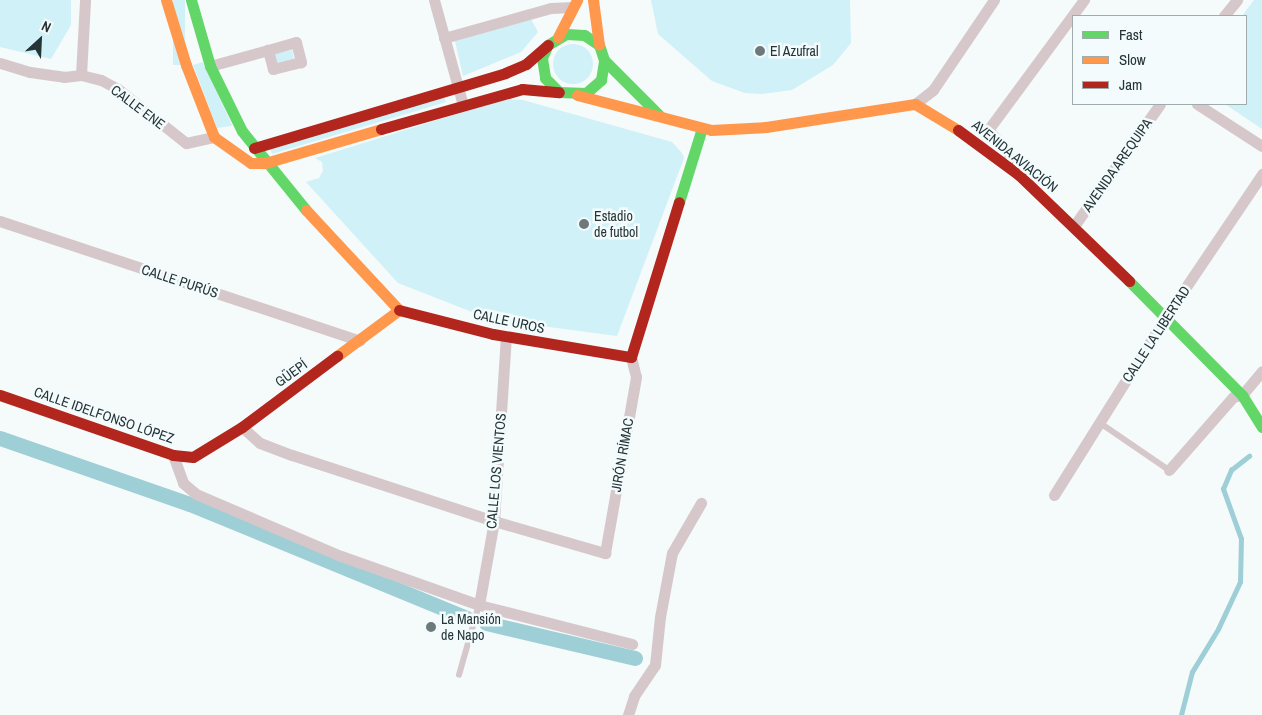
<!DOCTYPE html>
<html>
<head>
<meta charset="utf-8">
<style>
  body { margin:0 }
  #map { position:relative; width:1262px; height:715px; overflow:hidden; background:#f5fafa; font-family:"Archivo Narrow",sans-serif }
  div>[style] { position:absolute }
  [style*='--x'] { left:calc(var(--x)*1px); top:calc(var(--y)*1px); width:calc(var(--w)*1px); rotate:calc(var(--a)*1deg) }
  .green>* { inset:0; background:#d0f1f7; transform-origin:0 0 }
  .round { border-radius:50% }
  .stream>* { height:4.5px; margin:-2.25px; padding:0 2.25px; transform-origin:2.25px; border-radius:2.25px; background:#9ecfd6 }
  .canal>* { height:15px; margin:-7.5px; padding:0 7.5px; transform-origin:7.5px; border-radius:7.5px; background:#9ecfd6 }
  .lane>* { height:5.5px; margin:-2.75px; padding:0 2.75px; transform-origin:2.75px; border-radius:2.75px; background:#d6c8ca }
  .street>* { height:11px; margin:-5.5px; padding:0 5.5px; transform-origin:5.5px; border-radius:5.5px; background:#d6c8ca }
  .fast>* { height:11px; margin:-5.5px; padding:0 5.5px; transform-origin:5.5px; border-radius:5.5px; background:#63d668 }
  .slow>* { height:11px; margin:-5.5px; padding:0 5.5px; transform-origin:5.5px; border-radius:5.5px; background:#ff974d }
  .jam>* { height:11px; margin:-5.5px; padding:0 5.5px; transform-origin:5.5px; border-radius:5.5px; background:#b3261e }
  .dots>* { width:14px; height:14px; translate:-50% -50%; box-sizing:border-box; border:2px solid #f3fbfc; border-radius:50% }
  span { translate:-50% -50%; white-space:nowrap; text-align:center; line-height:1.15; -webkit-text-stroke:5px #f3fbfc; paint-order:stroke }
  .poi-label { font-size:14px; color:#243437 }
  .left { translate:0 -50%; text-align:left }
  .street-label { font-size:14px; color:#243437 }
  .legend { position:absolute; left:1072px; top:15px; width:175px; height:90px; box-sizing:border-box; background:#f3fbfc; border:1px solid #a0abad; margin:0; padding:6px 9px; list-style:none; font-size:15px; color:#243437 }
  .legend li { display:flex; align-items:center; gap:10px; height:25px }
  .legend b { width:25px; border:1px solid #a0abad }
  .north { position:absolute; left:15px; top:15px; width:50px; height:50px; -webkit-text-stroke:4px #f3fbfc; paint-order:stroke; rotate:25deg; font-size:14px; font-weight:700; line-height:20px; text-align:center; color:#243437 }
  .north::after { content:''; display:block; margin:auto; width:18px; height:22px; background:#243437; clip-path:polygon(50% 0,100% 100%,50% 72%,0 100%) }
</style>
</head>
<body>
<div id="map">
  <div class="green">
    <div style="clip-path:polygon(0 0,71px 0,71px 25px,51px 59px,0 47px)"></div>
    <div style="left:173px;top:0;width:12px;height:65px"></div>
    <div style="clip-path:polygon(651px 0,850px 0,851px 43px,833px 65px,792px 90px,762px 94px,745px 93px,712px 81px,658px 34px)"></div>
    <div style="clip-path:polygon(1254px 0,1262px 0,1262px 129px,1225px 104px,1246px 104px,1246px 16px,1242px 16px)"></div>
    <div style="clip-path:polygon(531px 19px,538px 32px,521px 52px,463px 76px,455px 41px)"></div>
    <div class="round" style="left:553px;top:44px;width:40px;height:40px"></div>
    <div style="left:292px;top:50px;width:10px;height:20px;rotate:79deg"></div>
    <div style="clip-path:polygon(203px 62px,232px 125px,231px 126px,217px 128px,193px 65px)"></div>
    <div style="clip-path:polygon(444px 97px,446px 102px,272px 154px,270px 148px)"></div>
    <div style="clip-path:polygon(505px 99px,523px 100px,672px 142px,682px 153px,684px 158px,617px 336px,490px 319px,398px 283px,306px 182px,319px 178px,323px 171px,322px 162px,315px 158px)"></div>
  </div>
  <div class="stream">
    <div style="--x:1181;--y:715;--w:44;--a:-75.7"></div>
    <div style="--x:1192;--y:672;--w:50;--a:-58.8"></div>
    <div style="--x:1218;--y:629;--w:52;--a:-64.9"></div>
    <div style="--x:1240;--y:582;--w:43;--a:-88.7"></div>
    <div style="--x:1241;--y:539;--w:53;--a:-109.8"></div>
    <div style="--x:1223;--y:489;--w:21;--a:-67"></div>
    <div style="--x:1231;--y:470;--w:23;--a:-38"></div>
  </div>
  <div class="canal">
    <div style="--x:0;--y:438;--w:201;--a:19.2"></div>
    <div style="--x:190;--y:504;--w:299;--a:22.4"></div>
    <div style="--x:486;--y:623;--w:153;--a:13.2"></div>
  </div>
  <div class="lane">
    <div style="--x:1099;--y:422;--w:85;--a:34.4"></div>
    <div style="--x:459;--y:675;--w:73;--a:-74.1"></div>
  </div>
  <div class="street">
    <div style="--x:434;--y:0;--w:109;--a:74.6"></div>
    <div style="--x:1224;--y:16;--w:21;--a:-51"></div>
    <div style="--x:444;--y:38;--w:111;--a:-15.7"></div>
    <div style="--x:551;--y:8;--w:21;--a:-3"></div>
    <div style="--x:0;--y:63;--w:31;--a:17"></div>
    <div style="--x:30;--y:72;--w:34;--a:8"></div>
    <div style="--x:64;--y:77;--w:17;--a:-7"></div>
    <div style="--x:81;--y:75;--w:21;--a:14"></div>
    <div style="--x:101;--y:80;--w:19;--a:28"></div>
    <div style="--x:118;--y:89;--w:87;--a:38.5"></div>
    <div style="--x:186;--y:143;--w:29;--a:-12"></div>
    <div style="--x:210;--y:66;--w:60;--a:-15.4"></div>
    <div style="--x:268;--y:50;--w:29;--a:-16"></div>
    <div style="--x:296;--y:42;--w:21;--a:76"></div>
    <div style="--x:301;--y:62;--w:29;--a:166"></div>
    <div style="--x:273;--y:69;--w:20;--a:-105"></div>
    <div style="--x:81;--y:75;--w:75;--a:-86.9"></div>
    <div style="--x:915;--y:104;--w:23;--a:-38"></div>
    <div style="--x:933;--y:90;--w:109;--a:-55.9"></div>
    <div style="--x:1197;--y:104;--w:77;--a:32.9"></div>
    <div style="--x:1018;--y:174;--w:28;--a:-116"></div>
    <div style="--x:1006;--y:149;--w:26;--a:-133"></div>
    <div style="--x:988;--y:130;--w:162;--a:-53.6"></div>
    <div style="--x:0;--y:221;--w:379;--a:18.4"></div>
    <div style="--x:1074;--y:226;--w:149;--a:-54.8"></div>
    <div style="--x:242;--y:427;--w:24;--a:42"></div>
    <div style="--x:260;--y:443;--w:34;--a:21"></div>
    <div style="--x:292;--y:455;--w:213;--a:18.1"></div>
    <div style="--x:494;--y:521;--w:116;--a:16.1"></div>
    <div style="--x:605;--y:553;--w:179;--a:-80"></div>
    <div style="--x:636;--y:377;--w:21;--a:-104"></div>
    <div style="--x:173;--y:455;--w:30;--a:70"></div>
    <div style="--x:183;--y:483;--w:17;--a:40"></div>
    <div style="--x:196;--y:494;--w:158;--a:23.2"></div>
    <div style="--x:341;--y:556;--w:146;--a:19.5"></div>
    <div style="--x:479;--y:605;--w:158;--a:14.3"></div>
    <div style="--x:1169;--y:470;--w:97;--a:-48.8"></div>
    <div style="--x:1233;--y:397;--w:9;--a:-13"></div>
    <div style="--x:1242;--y:395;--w:31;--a:-50"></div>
    <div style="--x:1054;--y:495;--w:209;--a:-57.9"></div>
    <div style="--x:1165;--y:318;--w:174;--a:-56"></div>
    <div style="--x:479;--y:605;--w:85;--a:-79.9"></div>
    <div style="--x:494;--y:521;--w:184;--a:-86.3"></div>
    <div style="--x:628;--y:715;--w:20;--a:-72"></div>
    <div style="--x:634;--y:696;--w:37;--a:-56"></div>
    <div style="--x:655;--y:665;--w:48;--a:-84.1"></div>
    <div style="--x:660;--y:617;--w:65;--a:-79.4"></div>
    <div style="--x:672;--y:553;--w:58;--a:-59.9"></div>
  </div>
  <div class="fast">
    <div style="--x:191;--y:0;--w:69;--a:73.9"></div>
    <div style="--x:210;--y:66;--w:72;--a:63.8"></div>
    <div style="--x:242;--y:131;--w:102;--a:51"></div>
    <div style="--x:546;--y:49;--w:10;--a:114"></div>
    <div style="--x:542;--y:58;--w:20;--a:81"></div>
    <div style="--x:545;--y:78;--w:20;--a:45"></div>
    <div style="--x:559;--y:92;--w:27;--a:2"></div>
    <div style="--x:586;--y:93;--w:20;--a:-41"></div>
    <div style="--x:601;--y:80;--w:20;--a:-81"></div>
    <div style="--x:604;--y:60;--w:16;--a:-108"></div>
    <div style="--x:599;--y:45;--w:18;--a:-146"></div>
    <div style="--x:584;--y:35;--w:18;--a:-177"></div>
    <div style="--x:566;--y:34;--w:21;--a:149"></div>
    <div style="--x:604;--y:60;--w:79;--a:45"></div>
    <div style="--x:679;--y:202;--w:77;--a:-72.7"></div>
    <div style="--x:1129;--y:281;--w:161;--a:45.3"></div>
    <div style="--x:1242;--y:395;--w:38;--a:58"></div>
  </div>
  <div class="slow">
    <div style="--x:166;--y:0;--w:68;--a:72.9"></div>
    <div style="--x:186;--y:65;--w:77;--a:68.7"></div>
    <div style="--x:214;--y:137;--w:45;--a:35.1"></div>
    <div style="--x:251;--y:163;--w:14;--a:0"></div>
    <div style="--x:265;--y:163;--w:121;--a:-16.3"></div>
    <div style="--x:593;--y:0;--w:45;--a:82.4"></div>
    <div style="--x:558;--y:37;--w:42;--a:-62.8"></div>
    <div style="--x:577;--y:95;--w:138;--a:14.6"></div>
    <div style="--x:711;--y:130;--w:55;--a:-3.1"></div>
    <div style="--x:766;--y:127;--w:151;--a:-8.8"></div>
    <div style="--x:915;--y:104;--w:50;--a:31.2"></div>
    <div style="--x:306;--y:210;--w:137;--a:47.1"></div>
    <div style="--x:337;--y:356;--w:77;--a:-36.6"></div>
  </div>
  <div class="jam">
    <div style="--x:381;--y:129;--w:147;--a:-15.8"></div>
    <div style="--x:522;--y:89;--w:37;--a:5"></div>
    <div style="--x:958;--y:130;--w:76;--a:36.4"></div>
    <div style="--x:1019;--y:175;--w:153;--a:43.9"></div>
    <div style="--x:254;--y:148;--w:262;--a:-16.6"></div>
    <div style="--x:505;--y:73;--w:23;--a:-23"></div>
    <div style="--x:526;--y:64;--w:29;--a:-41"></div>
    <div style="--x:399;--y:310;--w:97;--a:14.3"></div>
    <div style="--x:493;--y:334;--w:140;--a:9.5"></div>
    <div style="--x:631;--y:357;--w:162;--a:-72.8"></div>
    <div style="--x:0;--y:395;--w:183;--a:19.1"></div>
    <div style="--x:173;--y:455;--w:20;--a:6"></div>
    <div style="--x:193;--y:457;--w:57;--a:-31.5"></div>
    <div style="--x:242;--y:427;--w:119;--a:-36.8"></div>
  </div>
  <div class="dots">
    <div style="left:760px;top:51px;background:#6d797b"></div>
    <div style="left:584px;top:224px;background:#6d797b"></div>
    <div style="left:431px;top:627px;background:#6d797b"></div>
  </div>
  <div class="poi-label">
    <span class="left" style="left:770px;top:51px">El Azufral</span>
    <span class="left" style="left:594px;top:224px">Estadio<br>de futbol</span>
    <span class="left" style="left:441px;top:627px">La Mansión<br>de Napo</span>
  </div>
  <div class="street-label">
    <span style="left:138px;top:107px;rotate:37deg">CALLE ENE</span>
    <span style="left:1015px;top:156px;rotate:39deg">AVENIDA AVIACIÓN</span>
    <span style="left:1117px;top:165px;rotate:-55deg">AVENIDA AREQUIPA</span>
    <span style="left:180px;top:281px;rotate:18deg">CALLE PURÚS</span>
    <span style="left:509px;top:321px;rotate:12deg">CALLE UROS</span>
    <span style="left:1156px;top:334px;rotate:-57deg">CALLE LA LIBERTAD</span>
    <span style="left:291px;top:373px;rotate:-36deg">GÜEPÍ</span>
    <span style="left:104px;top:415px;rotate:19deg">CALLE IDELFONSO LÓPEZ</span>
    <span style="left:622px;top:455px;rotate:-80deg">JIRÓN RÍMAC</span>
    <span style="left:496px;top:471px;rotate:-85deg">CALLE LOS VIENTOS</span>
  </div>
  <ul class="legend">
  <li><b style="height:6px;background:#63d668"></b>Fast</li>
  <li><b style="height:6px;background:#ff974d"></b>Slow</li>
  <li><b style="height:6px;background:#b3261e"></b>Jam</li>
  </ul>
  <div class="north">N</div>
</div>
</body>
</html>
